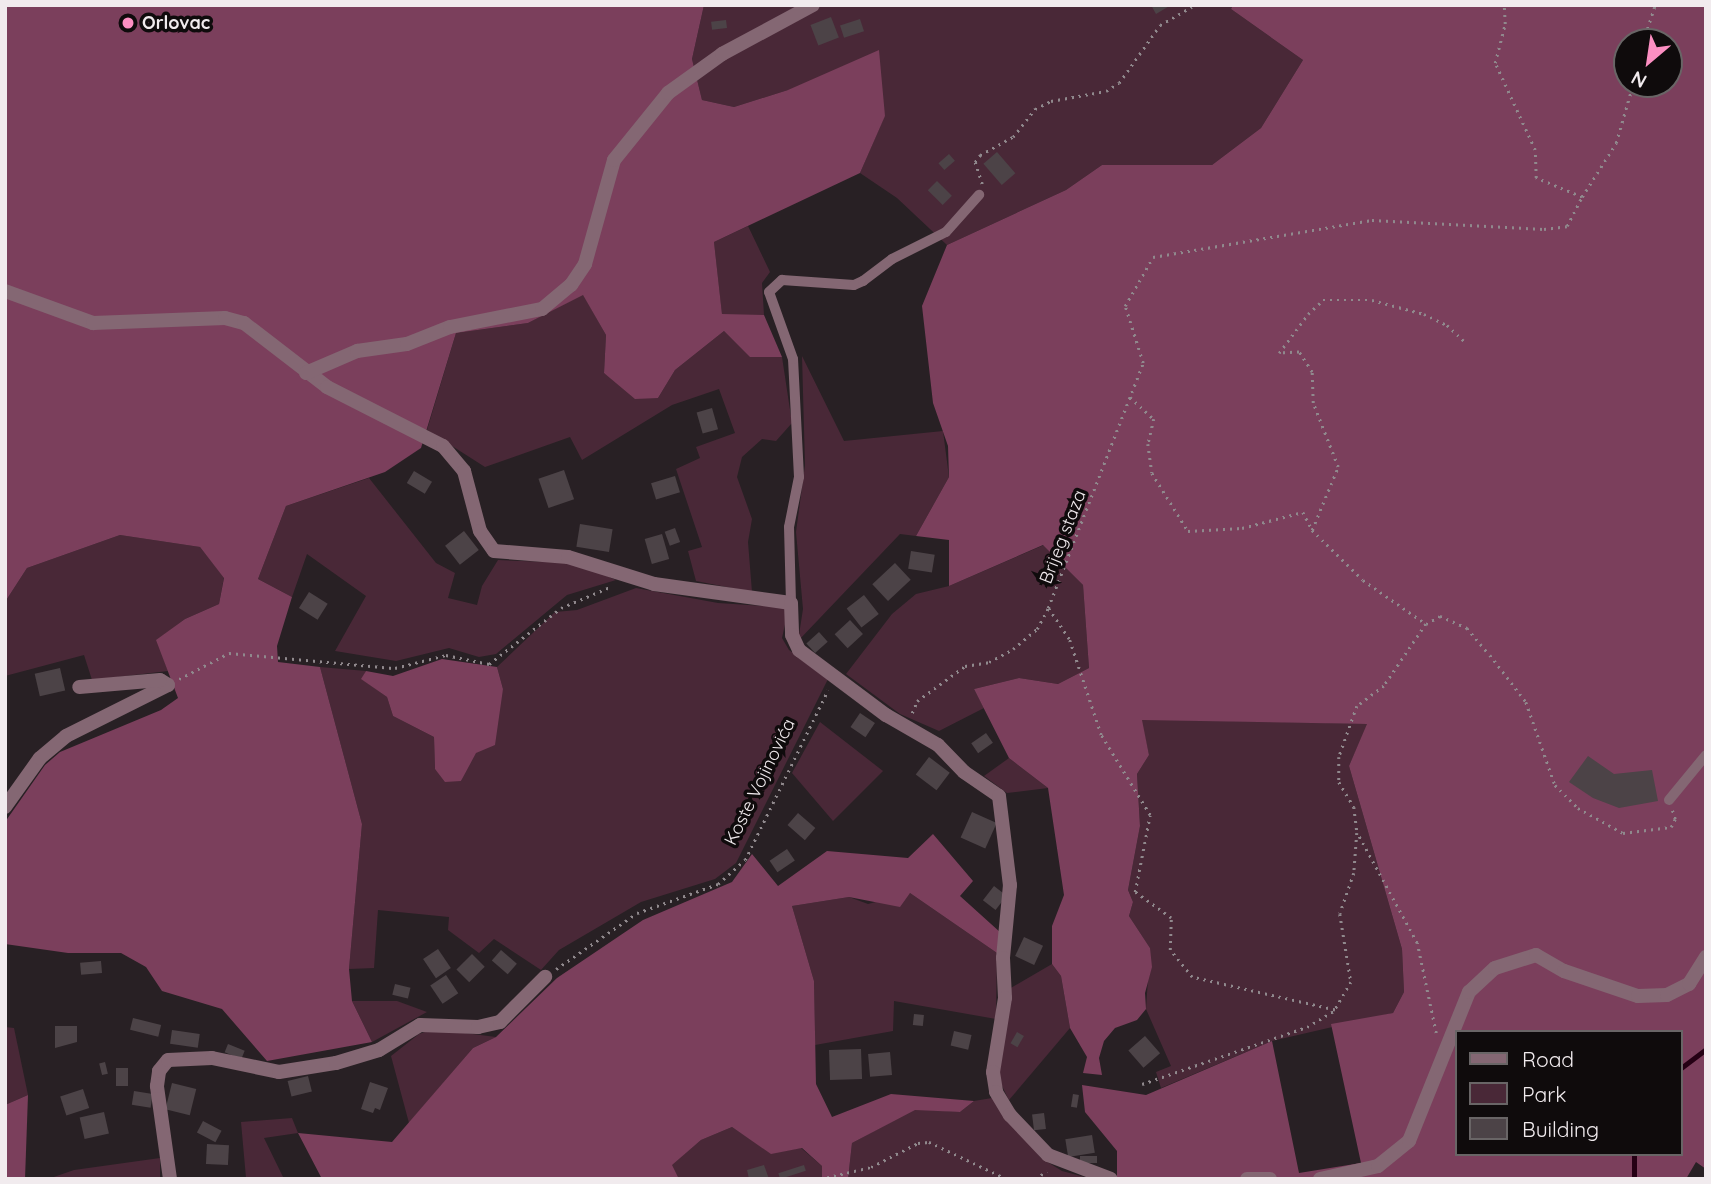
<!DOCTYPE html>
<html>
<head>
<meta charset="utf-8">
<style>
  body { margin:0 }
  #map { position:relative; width:1711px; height:1184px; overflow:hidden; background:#282024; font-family:Quicksand,sans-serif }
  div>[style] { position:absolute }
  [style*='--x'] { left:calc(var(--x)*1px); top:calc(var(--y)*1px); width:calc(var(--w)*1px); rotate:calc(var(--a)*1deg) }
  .green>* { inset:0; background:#492837 }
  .forest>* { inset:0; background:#7b3f5c }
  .stream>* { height:4.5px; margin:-2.25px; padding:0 2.25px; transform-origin:2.25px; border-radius:2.25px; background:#250014 }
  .building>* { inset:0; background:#4c4347; transform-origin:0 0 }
  .path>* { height:2.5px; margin-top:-1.25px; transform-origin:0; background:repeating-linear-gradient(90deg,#90898d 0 2px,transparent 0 7px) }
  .service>* { height:10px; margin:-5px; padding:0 5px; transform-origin:5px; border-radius:5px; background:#846773 }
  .minor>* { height:14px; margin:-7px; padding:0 7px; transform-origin:7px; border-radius:7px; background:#846773 }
  .dots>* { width:19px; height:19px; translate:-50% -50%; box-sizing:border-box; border:4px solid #0f0b0c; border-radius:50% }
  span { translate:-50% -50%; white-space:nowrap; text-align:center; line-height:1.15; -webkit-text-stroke:7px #0f0b0c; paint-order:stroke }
  .poi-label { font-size:18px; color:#f1ebee; font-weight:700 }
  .left { translate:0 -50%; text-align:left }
  .street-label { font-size:18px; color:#f1ebee }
  .frame { position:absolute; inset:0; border:7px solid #f1ebee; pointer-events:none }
  .legend { position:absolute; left:1455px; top:1030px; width:228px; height:126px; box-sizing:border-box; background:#0f0b0c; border:2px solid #696566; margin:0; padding:9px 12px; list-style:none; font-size:21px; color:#f1ebee }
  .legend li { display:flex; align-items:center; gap:14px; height:35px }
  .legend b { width:35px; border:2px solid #696566 }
  .north { position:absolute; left:1613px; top:28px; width:70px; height:70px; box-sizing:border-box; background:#0f0b0c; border:2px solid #696566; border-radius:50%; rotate:209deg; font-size:19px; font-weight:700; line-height:28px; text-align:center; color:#f1ebee }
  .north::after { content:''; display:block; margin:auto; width:24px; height:32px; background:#fc8fc2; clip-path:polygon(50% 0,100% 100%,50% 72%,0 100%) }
</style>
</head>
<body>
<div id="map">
  <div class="green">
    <div style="clip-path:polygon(704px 5px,1233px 5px,1231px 9px,1303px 60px,1261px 128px,1212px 165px,1102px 165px,1066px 190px,947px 245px,897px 198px,860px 173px,885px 115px,788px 90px,734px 107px,702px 100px,692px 59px)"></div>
    <div style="clip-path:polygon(748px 226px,770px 272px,762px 283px,764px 315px,722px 315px,714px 242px)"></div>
    <div style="clip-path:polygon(583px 294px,606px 335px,604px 373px,658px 398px,675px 370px,724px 331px,751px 357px,782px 357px,792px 423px,776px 441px,762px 439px,742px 457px,737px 477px,752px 519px,748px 542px,752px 592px,696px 581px,688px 551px,702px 547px,676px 469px,700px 458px,696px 447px,735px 433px,719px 389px,672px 405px,582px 460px,570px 437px,485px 467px,427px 430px,456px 333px,528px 323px)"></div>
    <div style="clip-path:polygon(802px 356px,844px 441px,943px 431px,949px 477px,916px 536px,900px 534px,798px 641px,803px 609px,796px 532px,805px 465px)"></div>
    <div style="clip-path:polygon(369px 478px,436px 563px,455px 573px,448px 598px,477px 605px,482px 586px,498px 560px,576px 563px,616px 580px,567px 595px,496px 654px,479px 657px,449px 648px,396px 661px,335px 651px,366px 596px,307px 554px,292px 597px,258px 579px,286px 506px)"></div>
    <div style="clip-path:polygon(120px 535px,200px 547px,224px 577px,219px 604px,185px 619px,157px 640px,168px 671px,92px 680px,84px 655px,5px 676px,5px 602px,27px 568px)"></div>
    <div style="clip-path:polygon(1044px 545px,1083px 585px,1089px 668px,1058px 684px,1019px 678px,974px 689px,984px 708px,939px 731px,900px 714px,846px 674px,892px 614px,916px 594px,949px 586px)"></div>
    <div style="clip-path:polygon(636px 588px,718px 603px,781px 607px,788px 611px,782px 638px,789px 650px,829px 677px,736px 863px,715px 879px,641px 902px,559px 950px,541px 970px,494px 939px,479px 953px,448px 930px,449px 917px,378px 910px,374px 968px,349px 969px,362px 824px,320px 667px,366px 671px,362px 679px,387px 697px,393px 716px,434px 737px,435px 769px,461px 781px,503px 689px,497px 667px,555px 612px,577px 610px)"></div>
    <div style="clip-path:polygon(1141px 719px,1368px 724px,1349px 766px,1402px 949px,1404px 992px,1393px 1013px,1272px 1041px,1161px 1088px,1156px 1072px,1171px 1066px,1146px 1009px,1150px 948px,1129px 916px,1133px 902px,1128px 890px,1140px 826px,1137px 774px,1149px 755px)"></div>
    <div style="clip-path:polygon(820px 722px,883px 771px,833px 821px,792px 773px)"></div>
    <div style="clip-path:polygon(1009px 758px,1048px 788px,1007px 793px,984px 776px)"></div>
    <div style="clip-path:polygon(910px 893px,997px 953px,996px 1019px,894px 1001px,893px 1031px,815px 1045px,814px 981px,792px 906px,849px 897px,868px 904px)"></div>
    <div style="clip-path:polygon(1052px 964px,1061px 976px,1070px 1028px,1009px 1100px,995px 1072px,1009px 989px)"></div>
    <div style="clip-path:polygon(352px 1001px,397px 1001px,427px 1012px,372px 1042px)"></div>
    <div style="clip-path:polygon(5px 1027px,14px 1028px,28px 1095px,5px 1105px)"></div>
    <div style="clip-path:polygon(434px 1029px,496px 1037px,473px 1048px,409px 1123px,391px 1056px,419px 1034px)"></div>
    <div style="clip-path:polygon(992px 1098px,1041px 1158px,1062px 1171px,1092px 1179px,848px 1179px,852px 1143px,915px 1109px,960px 1112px,974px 1101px)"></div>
    <div style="clip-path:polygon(292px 1118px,298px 1133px,264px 1138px,284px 1179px,241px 1179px,246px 1178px,241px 1122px)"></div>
    <div style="clip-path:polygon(732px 1127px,771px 1153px,801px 1148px,822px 1166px,822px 1179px,679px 1179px,671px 1165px,701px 1140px)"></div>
    <div style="clip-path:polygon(160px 1158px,160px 1179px,48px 1179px,74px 1170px)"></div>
  </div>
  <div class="forest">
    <div style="clip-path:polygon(5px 5px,704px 5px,692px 59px,702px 100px,734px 107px,788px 90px,879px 50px,885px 116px,860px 173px,714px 242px,722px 314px,764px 315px,782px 357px,750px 357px,724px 331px,675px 370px,658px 398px,635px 399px,604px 373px,606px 335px,583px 295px,528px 323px,456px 333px,421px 448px,385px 472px,286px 506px,258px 579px,292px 597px,277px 646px,278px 662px,320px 667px,362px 824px,349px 969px,352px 1001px,372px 1042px,267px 1061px,222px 1009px,162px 991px,146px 967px,121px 953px,68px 953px,5px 944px,5px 822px,45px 765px,60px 752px,161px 710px,178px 698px,156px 640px,185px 619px,219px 604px,224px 578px,200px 547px,120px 535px,27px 568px,5px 602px)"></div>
    <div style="clip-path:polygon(evenodd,1233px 5px,1706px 5px,1706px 1169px,1696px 1162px,1686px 1179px,1117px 1179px,1117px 1151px,1085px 1112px,1082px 1085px,1146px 1095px,1272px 1041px,1299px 1173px,1361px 1163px,1331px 1024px,1393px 1013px,1404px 992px,1402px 949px,1349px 766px,1367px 724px,1142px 720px,1149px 755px,1137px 774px,1140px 826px,1128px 890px,1133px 902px,1129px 916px,1150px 948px,1152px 967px,1145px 993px,1146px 1009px,1137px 1020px,1115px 1028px,1104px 1041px,1099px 1058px,1102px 1075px,1083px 1073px,1087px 1057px,1070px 1028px,1061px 976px,1052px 964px,1052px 926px,1064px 895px,1048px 788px,1009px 758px,974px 689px,1019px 678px,1058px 684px,1089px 668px,1083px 585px,1043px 545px,949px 586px,949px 540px,916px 536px,949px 477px,948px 446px,933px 403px,922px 306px,947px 245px,1066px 190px,1102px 165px,1212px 165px,1261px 128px,1303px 60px,1231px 9px,1233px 5px,1627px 42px,1669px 42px,1669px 84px,1627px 84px,1627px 42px,1233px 5px,1457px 1032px,1681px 1032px,1681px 1154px,1457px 1154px,1457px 1032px)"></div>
    <div style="clip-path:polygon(442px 659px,497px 667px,503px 689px,495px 745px,476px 753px,461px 781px,445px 782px,435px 769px,434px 737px,393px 716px,387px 697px,361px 679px,366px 671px,393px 676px)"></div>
    <div style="clip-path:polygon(933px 834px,973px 881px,960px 896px,1001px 933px,997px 953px,910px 893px,900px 907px,849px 897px,792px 906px,814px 981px,816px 1084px,832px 1117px,891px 1094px,974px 1101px,960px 1112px,915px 1110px,852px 1143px,848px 1179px,822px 1179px,822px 1166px,802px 1148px,771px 1154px,732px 1127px,701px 1140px,672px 1165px,679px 1179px,322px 1179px,298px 1133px,392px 1142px,473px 1048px,496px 1037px,557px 978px,643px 920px,732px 882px,752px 854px,778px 886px,827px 851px,908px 858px)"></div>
    <div style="clip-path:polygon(28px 1095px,25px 1179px,5px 1179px,5px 1105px)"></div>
  </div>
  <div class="stream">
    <div style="--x:1681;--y:1068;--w:31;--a:-37"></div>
    <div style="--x:1634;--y:1179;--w:25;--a:-90"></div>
  </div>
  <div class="building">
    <div style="clip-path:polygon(1151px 5px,1171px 5px,1156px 14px)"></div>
    <div style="left:831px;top:17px;width:22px;height:22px;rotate:69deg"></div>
    <div style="left:860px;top:19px;width:13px;height:21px;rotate:72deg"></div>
    <div style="left:726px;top:20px;width:8px;height:15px;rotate:83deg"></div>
    <div style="left:997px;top:152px;width:28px;height:18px;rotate:49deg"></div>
    <div style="left:949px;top:154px;width:9px;height:14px;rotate:49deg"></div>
    <div style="left:937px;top:181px;width:21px;height:13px;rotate:45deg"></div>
    <div style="left:712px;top:408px;width:22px;height:16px;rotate:74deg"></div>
    <div style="left:564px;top:470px;width:31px;height:27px;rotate:71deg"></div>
    <div style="left:414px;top:471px;width:21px;height:14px;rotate:31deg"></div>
    <div style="left:675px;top:476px;width:17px;height:25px;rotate:73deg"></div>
    <div style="left:580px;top:524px;width:33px;height:23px;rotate:9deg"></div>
    <div style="left:675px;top:528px;width:15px;height:11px;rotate:70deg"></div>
    <div style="left:464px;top:531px;width:24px;height:24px;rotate:52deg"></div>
    <div style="left:662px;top:534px;width:26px;height:18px;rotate:74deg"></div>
    <div style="left:911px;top:551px;width:24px;height:18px;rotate:9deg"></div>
    <div style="left:895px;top:563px;width:23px;height:31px;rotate:47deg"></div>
    <div style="left:309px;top:592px;width:22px;height:19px;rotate:32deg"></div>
    <div style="left:864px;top:595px;width:24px;height:22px;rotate:52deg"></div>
    <div style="left:850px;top:620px;width:19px;height:21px;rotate:47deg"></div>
    <div style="left:819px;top:632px;width:13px;height:17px;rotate:48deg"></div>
    <div style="left:60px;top:668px;width:23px;height:26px;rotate:77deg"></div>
    <div style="left:860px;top:713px;width:18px;height:17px;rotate:34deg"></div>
    <div style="left:986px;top:733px;width:12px;height:18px;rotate:55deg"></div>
    <div style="clip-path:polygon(1588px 756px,1614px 774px,1652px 770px,1658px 801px,1619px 808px,1593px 798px,1569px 782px)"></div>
    <div style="left:929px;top:757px;width:26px;height:22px;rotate:37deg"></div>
    <div style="left:972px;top:812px;width:27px;height:28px;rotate:24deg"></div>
    <div style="left:798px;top:813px;width:23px;height:16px;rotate:41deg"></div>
    <div style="left:787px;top:849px;width:14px;height:21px;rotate:56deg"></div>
    <div style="left:994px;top:886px;width:16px;height:18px;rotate:38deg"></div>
    <div style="left:1024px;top:937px;width:21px;height:21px;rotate:25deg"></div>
    <div style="left:438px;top:949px;width:23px;height:18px;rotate:56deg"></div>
    <div style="left:501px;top:950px;width:21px;height:14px;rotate:41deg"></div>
    <div style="left:472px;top:954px;width:18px;height:22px;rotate:45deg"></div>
    <div style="left:101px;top:961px;width:12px;height:21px;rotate:85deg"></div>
    <div style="left:446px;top:975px;width:22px;height:19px;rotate:56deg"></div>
    <div style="left:395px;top:984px;width:16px;height:11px;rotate:14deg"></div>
    <div style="left:914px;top:1014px;width:10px;height:11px;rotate:6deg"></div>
    <div style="left:133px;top:1018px;width:29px;height:12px;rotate:14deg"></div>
    <div style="clip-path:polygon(55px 1026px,77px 1026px,77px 1042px,55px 1048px)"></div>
    <div style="left:172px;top:1030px;width:28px;height:14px;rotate:8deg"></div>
    <div style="left:954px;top:1031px;width:18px;height:15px;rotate:13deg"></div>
    <div style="left:1017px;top:1032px;width:8px;height:13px;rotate:30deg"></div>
    <div style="left:1145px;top:1036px;width:23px;height:22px;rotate:49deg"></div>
    <div style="left:228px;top:1044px;width:18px;height:9px;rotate:22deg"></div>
    <div style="left:861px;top:1049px;width:30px;height:32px;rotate:88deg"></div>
    <div style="left:890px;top:1052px;width:23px;height:22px;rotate:85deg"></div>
    <div style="left:105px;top:1062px;width:12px;height:6px;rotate:76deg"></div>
    <div style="left:116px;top:1068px;width:12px;height:18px"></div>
    <div style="left:308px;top:1076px;width:16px;height:21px;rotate:76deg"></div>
    <div style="clip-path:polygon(370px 1082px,388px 1088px,380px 1110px,375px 1108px,373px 1113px,361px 1109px)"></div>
    <div style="left:172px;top:1083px;width:25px;height:27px;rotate:14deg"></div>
    <div style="left:83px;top:1089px;width:20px;height:24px;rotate:72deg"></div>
    <div style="left:134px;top:1091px;width:19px;height:14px;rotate:9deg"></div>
    <div style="left:1073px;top:1094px;width:6px;height:13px;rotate:9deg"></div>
    <div style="left:104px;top:1112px;width:22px;height:25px;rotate:77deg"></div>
    <div style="left:1044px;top:1113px;width:16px;height:12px;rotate:83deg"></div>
    <div style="left:203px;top:1121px;width:21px;height:13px;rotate:28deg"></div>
    <div style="left:1092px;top:1135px;width:18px;height:27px;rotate:81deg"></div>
    <div style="left:207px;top:1144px;width:22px;height:20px;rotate:3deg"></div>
    <div style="left:1097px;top:1156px;width:7px;height:17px;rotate:90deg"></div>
    <div style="clip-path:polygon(764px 1165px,769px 1179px,749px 1179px,747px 1170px)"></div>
    <div style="left:804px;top:1165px;width:6px;height:27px;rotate:72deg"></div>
  </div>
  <div class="path">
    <div style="--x:1643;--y:42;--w:39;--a:-72"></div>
    <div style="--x:982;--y:184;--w:23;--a:-108"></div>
    <div style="--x:975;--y:162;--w:9;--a:-54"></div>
    <div style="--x:980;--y:155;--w:38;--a:-29"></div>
    <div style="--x:1013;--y:137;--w:36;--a:-52"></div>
    <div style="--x:1035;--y:109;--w:18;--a:-27"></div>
    <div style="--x:1051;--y:101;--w:56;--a:-10.3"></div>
    <div style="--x:1106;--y:91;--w:15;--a:-32"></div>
    <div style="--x:1119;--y:83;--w:71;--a:-54.7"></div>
    <div style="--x:1160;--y:25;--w:39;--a:-30"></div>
    <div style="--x:1582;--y:197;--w:64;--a:-57.8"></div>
    <div style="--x:1616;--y:143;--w:61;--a:-73.9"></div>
    <div style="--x:1130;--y:397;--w:33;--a:43"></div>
    <div style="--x:1154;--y:419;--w:26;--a:103"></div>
    <div style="--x:1148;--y:444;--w:29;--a:82"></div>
    <div style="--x:1152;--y:473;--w:68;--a:58.2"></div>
    <div style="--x:1188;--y:531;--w:54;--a:-3.2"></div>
    <div style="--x:1242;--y:528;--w:63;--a:-14.7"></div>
    <div style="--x:1303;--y:512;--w:20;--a:63"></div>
    <div style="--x:1312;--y:530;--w:71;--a:44.4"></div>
    <div style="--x:1363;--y:580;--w:77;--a:34.9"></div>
    <div style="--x:1426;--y:624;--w:75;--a:124.1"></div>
    <div style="--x:1384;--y:686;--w:34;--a:143"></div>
    <div style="--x:1357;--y:706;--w:54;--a:109.4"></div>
    <div style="--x:1339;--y:757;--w:25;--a:90"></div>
    <div style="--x:1339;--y:782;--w:29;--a:59"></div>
    <div style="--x:1354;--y:807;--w:26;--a:83"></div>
    <div style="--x:1312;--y:530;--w:68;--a:-67.6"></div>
    <div style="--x:1338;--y:467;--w:69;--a:-111.3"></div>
    <div style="--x:1313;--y:403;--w:31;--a:-92"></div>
    <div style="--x:1312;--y:372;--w:24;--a:-123"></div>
    <div style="--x:1299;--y:352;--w:20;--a:177"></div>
    <div style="--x:1279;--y:353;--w:49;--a:-53.4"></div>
    <div style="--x:1308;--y:314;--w:21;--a:-43"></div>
    <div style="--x:1323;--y:300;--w:49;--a:0"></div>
    <div style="--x:1372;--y:300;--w:54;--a:15.1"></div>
    <div style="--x:1424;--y:314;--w:25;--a:26"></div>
    <div style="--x:1447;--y:325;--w:25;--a:43"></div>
    <div style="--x:1426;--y:624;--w:16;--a:-30"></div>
    <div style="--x:1440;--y:616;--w:30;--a:24"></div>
    <div style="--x:1467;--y:628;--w:35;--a:50"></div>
    <div style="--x:1490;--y:655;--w:59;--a:52.5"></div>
    <div style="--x:1526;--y:702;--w:88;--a:70.7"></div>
    <div style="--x:1555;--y:785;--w:33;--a:45"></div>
    <div style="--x:1578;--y:808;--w:51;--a:29.1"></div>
    <div style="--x:1623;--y:833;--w:48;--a:-7.1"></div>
    <div style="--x:1671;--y:827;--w:9;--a:-63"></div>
    <div style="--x:1675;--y:819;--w:9;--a:-108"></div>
    <div style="--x:179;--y:679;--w:56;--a:-27.5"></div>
    <div style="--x:229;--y:653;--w:167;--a:5.2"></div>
    <div style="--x:395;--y:668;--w:53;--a:-14.3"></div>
    <div style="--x:446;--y:655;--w:44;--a:11.8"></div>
    <div style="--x:489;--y:664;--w:91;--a:-37.9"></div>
    <div style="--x:561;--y:608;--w:53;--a:-23.2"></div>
    <div style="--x:912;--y:713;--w:13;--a:-67"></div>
    <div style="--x:917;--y:701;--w:59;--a:-36.1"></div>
    <div style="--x:965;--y:666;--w:24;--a:-9"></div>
    <div style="--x:989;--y:662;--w:27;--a:-28"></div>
    <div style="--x:1013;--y:649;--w:31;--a:-40"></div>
    <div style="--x:1037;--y:629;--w:24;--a:-62"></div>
    <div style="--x:556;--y:969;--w:98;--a:-34.7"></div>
    <div style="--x:637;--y:913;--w:86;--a:-19.7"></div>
    <div style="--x:718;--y:884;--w:36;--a:-42"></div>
    <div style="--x:745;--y:860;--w:189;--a:-64"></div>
    <div style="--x:1436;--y:1033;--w:92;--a:-101.9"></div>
    <div style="--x:1417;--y:943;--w:125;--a:-118.6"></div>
    <div style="--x:1357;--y:833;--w:40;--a:94.3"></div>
    <div style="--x:1354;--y:873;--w:43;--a:108.9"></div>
    <div style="--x:1340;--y:914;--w:69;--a:80.8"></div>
    <div style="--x:1351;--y:982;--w:32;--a:120"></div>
    <div style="--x:1335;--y:1010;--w:147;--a:-167"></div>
    <div style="--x:1192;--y:977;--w:35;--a:-129"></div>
    <div style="--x:1170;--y:950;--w:32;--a:-88"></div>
    <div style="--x:1171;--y:918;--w:44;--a:-144.2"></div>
    <div style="--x:1135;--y:892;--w:78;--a:-79"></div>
    <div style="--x:1150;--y:815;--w:94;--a:-121.5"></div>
    <div style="--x:1101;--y:735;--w:101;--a:-108.4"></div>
    <div style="--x:1069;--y:639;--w:37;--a:-124"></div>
    <div style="--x:1048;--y:608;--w:263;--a:-68.8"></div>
    <div style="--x:1143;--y:363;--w:60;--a:-107.5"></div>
    <div style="--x:1125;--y:306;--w:56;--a:-60.3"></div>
    <div style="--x:1153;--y:257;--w:222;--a:-9.6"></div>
    <div style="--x:1372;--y:220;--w:172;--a:3"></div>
    <div style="--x:1544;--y:229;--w:23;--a:-7"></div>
    <div style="--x:1567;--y:226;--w:33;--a:-63"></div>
    <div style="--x:1582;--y:197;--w:50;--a:-157.6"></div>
    <div style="--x:1536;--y:178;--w:28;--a:-92"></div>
    <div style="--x:1535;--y:150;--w:96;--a:-114.7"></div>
    <div style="--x:1495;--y:63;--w:40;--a:-75.6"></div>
    <div style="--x:1505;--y:24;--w:19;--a:-93"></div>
    <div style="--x:1142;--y:1084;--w:175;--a:-19.1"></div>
    <div style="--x:1307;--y:1027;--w:33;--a:-31"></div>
    <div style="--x:820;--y:1179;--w:52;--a:-13.2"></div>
    <div style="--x:871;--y:1167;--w:53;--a:-27.1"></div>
    <div style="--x:918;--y:1143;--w:11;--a:-5"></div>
    <div style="--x:929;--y:1142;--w:86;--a:25.4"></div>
    <div style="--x:1035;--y:1179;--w:14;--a:-34"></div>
  </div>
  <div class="service">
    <div style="--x:791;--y:603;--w:76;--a:-91.5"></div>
    <div style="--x:789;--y:527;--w:51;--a:-78.7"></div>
    <div style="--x:799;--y:477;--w:118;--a:-92.9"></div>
    <div style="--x:793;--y:359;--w:71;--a:-109.7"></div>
    <div style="--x:769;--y:292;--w:18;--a:-43"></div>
    <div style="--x:782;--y:280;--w:72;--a:4"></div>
    <div style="--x:854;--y:285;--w:10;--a:-24"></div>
    <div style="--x:863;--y:281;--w:36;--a:-37"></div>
    <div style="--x:892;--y:259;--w:60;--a:-26.6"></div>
    <div style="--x:946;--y:232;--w:50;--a:-48.3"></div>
    <div style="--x:1669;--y:800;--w:58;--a:-50.6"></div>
  </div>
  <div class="minor">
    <div style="--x:5;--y:291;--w:94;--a:20"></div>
    <div style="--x:93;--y:323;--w:132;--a:-2.2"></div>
    <div style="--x:225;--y:318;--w:20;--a:15"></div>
    <div style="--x:244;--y:323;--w:105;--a:37.6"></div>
    <div style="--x:327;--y:387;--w:130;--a:27"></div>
    <div style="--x:443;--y:446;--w:33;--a:50"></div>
    <div style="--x:464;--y:471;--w:62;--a:75.1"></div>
    <div style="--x:480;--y:531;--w:24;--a:55"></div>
    <div style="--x:494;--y:551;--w:74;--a:4.6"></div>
    <div style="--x:568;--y:557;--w:90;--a:17.4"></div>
    <div style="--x:654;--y:584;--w:138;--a:7.9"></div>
    <div style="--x:791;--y:603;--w:32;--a:88"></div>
    <div style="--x:792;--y:635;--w:17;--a:65"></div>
    <div style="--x:799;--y:650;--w:109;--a:36.8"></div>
    <div style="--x:886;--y:715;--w:60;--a:30"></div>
    <div style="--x:938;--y:745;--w:37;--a:46"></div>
    <div style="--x:964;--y:772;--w:42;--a:34.4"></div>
    <div style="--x:999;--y:796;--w:90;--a:83"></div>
    <div style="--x:1010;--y:885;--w:73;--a:95.5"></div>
    <div style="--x:1003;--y:958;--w:40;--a:87.1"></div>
    <div style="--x:1005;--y:998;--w:75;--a:99.2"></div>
    <div style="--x:993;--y:1072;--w:20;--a:81"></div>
    <div style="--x:996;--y:1092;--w:27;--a:59"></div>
    <div style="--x:1010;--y:1115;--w:55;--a:46.5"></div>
    <div style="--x:1048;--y:1155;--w:67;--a:20.9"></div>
    <div style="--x:306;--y:373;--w:56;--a:-23.3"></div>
    <div style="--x:357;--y:351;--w:50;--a:-8"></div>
    <div style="--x:407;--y:344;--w:46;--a:-21.6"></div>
    <div style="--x:450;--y:327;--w:94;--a:-11.1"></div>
    <div style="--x:542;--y:309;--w:38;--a:-40"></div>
    <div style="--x:571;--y:285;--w:25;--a:-56"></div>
    <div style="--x:585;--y:264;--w:108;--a:-74.4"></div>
    <div style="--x:614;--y:160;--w:86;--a:-51.1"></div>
    <div style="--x:668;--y:93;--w:67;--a:-35.8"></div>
    <div style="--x:722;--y:54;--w:103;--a:-28.3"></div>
    <div style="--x:5;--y:807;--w:60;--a:-54.5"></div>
    <div style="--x:40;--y:758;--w:34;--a:-40"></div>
    <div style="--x:66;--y:736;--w:114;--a:-26.6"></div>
    <div style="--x:168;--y:685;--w:9;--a:-148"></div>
    <div style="--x:160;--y:680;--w:81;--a:175.1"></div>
    <div style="--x:170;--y:1179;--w:94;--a:-98"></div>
    <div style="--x:157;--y:1086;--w:15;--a:-82"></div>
    <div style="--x:159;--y:1071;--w:14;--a:-51"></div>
    <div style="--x:168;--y:1060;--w:44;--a:-2.6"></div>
    <div style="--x:212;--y:1058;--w:68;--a:11.8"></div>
    <div style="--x:279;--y:1072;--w:58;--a:-9"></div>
    <div style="--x:336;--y:1063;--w:45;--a:-16.8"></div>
    <div style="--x:379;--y:1050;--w:48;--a:-31.4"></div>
    <div style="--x:420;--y:1025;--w:58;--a:2"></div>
    <div style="--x:478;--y:1027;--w:23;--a:-13"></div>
    <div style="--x:500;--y:1022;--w:64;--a:-45"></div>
    <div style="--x:1247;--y:1179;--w:23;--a:0"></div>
    <div style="--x:1320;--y:1179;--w:59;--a:-12.6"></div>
    <div style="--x:1378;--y:1166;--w:40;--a:-39"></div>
    <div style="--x:1409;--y:1141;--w:161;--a:-68.1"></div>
    <div style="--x:1469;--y:992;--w:35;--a:-43"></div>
    <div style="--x:1495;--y:968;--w:43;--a:-17.6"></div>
    <div style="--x:1536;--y:955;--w:32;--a:30"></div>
    <div style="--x:1564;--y:971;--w:78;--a:18.7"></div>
    <div style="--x:1638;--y:996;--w:29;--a:-2"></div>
    <div style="--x:1667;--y:995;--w:25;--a:-27"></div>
    <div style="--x:1689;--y:984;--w:32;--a:-58"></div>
  </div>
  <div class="dots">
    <div style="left:128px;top:23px;background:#fc8fc2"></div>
  </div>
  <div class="poi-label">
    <span class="left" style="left:142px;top:23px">Orlovac</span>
  </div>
  <div class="street-label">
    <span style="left:1063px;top:537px;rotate:-69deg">Brijeg staza</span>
    <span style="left:760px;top:782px;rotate:-64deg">Koste Vojinovića</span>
  </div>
  <div class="frame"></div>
  <ul class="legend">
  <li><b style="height:9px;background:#846773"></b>Road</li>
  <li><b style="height:19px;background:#492837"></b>Park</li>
  <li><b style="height:19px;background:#4c4347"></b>Building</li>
  </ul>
  <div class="north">N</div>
</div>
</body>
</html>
